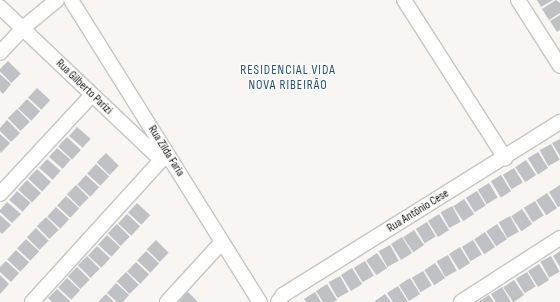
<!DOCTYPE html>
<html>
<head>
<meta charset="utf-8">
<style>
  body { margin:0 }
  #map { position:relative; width:560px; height:302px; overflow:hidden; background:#f8f5f3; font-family:"Sofia Sans Condensed",sans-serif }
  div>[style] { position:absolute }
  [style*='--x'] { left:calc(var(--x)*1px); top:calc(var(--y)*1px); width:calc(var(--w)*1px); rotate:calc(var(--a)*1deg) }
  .building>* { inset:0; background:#bfc1c4; transform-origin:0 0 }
  .roads { filter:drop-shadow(1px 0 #c8c6c3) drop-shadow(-1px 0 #c8c6c3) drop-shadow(0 1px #c8c6c3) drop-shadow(0 -1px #c8c6c3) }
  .minor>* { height:14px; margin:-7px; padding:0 7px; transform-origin:7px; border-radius:7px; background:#fff }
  span { translate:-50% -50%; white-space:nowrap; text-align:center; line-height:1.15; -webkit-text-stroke:3px #fff; paint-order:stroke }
  .street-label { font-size:12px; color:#121110 }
  .neighbourhood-label { font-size:13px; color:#245387; letter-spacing:1px }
</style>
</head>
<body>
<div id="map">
  <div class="building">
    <div style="clip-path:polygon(537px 0,553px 0,541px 7px)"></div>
    <div style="clip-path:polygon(556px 0,560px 3px,560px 13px,549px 20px,542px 9px)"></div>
    <div style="clip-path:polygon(560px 15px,560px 30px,557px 32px,550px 21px)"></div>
    <div style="left:8px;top:61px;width:18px;height:13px;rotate:45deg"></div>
    <div style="clip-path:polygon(0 74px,11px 84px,3px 94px,0 91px)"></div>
    <div style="left:37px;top:88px;width:18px;height:13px;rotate:43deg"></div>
    <div style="left:27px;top:99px;width:18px;height:13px;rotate:43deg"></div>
    <div style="left:17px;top:109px;width:18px;height:13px;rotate:45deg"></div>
    <div style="clip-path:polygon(7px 120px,20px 133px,11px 142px,0 131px,0 128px)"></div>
    <div style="left:77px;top:127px;width:18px;height:12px;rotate:41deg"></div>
    <div style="clip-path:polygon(0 134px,10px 143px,1px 153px,0 151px)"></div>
    <div style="left:67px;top:137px;width:19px;height:13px;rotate:43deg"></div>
    <div style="clip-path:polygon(560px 139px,560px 156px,552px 143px)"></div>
    <div style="left:551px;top:144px;width:18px;height:13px;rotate:61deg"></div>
    <div style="left:57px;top:148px;width:18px;height:12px;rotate:41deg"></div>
    <div style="left:538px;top:152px;width:19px;height:12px;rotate:58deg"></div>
    <div style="left:106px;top:153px;width:18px;height:13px;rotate:45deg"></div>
    <div style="left:47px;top:159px;width:18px;height:12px;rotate:41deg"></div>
    <div style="left:526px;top:160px;width:18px;height:13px;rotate:56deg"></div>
    <div style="left:96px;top:164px;width:18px;height:13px;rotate:43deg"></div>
    <div style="left:514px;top:168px;width:17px;height:13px;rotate:59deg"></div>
    <div style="left:37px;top:169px;width:19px;height:13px;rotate:43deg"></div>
    <div style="left:86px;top:175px;width:18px;height:13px;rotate:43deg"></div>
    <div style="left:501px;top:175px;width:19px;height:12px;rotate:58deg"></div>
    <div style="left:27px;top:180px;width:19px;height:13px;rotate:43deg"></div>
    <div style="left:489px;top:183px;width:17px;height:13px;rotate:59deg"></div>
    <div style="left:76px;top:185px;width:18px;height:13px;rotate:45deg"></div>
    <div style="clip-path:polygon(560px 185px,560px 206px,558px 207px,549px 192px)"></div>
    <div style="left:17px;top:191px;width:18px;height:12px;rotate:41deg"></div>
    <div style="left:477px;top:191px;width:17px;height:13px;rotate:59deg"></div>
    <div style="left:547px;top:193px;width:18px;height:13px;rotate:56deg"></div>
    <div style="left:66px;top:196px;width:18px;height:13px;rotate:43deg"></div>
    <div style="left:464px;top:199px;width:18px;height:13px;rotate:56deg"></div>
    <div style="left:535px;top:201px;width:17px;height:13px;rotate:59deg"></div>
    <div style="clip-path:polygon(7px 202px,21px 214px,12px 223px,0 212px,0 210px)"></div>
    <div style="left:137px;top:203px;width:18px;height:13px;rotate:43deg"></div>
    <div style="left:452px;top:206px;width:18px;height:13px;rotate:61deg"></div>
    <div style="left:56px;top:207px;width:18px;height:13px;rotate:43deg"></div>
    <div style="left:522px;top:209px;width:18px;height:13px;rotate:56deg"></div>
    <div style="left:127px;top:214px;width:18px;height:13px;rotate:43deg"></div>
    <div style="left:439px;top:214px;width:19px;height:13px;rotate:58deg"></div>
    <div style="clip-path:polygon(0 215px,11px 225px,2px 234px,0 232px)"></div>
    <div style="left:510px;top:216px;width:18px;height:13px;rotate:61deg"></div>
    <div style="left:46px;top:217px;width:18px;height:13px;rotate:45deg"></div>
    <div style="left:427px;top:222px;width:17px;height:13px;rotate:59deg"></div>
    <div style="left:117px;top:224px;width:18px;height:13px;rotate:45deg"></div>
    <div style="left:497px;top:224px;width:18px;height:13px;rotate:56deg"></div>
    <div style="left:36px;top:228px;width:18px;height:13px;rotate:45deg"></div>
    <div style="left:414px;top:230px;width:18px;height:13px;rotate:56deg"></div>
    <div style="left:485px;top:232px;width:18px;height:13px;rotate:56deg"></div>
    <div style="left:107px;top:235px;width:18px;height:13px;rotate:43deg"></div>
    <div style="left:402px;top:237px;width:19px;height:13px;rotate:58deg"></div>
    <div style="left:26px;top:239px;width:18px;height:13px;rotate:43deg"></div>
    <div style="left:156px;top:240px;width:18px;height:13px;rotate:45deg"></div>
    <div style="left:473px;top:240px;width:17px;height:13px;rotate:59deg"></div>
    <div style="left:390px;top:245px;width:18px;height:13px;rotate:61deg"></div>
    <div style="left:97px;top:246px;width:18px;height:13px;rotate:43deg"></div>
    <div style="left:460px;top:247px;width:19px;height:13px;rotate:58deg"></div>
    <div style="left:16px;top:250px;width:18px;height:13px;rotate:43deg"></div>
    <div style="left:146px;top:251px;width:18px;height:13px;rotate:43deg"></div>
    <div style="clip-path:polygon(560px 251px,560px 267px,553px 256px)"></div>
    <div style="left:377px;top:253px;width:18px;height:13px;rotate:56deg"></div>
    <div style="left:448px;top:255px;width:18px;height:13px;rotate:61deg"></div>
    <div style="left:87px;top:256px;width:18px;height:13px;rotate:45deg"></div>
    <div style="left:551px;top:256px;width:18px;height:12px;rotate:61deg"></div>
    <div style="clip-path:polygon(6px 261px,19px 273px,11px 282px,0 272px,0 267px)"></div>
    <div style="left:365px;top:261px;width:17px;height:13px;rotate:59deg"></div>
    <div style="left:136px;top:262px;width:18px;height:13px;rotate:43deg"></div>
    <div style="left:435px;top:263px;width:18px;height:13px;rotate:56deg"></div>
    <div style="left:539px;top:264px;width:19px;height:13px;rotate:58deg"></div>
    <div style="left:77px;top:267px;width:18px;height:13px;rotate:45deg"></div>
    <div style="left:352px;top:268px;width:19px;height:13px;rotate:58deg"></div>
    <div style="left:423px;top:271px;width:17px;height:13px;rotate:59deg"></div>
    <div style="left:126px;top:272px;width:18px;height:13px;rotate:45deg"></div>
    <div style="left:527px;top:272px;width:17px;height:13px;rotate:59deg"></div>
    <div style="clip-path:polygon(0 275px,9px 284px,0 294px)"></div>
    <div style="left:340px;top:276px;width:18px;height:13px;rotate:61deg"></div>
    <div style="left:67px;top:278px;width:18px;height:13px;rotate:43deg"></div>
    <div style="left:410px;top:278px;width:19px;height:13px;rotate:58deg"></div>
    <div style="left:514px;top:280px;width:18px;height:13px;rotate:56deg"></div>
    <div style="clip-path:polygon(116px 283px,129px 295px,123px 302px,117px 302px,107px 293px)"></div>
    <div style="clip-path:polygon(327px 284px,337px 300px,333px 302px,323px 302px,316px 291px)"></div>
    <div style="clip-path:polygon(398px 286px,408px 302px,393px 302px,387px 293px)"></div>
    <div style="clip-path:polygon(502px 287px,511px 302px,496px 302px,491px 294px)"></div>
    <div style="clip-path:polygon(57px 289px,70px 301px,69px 302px,52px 302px,48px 298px)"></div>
    <div style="clip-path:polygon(187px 291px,198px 302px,180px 302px,178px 300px)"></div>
    <div style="clip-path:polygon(315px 292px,321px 302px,306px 302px,304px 299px)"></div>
    <div style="clip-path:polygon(106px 294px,114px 302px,98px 302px)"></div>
    <div style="clip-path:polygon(385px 294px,391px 302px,376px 302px,375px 301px)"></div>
    <div style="clip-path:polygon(489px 295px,494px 302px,478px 302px)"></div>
  </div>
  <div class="roads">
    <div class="minor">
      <div style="--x:71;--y:0;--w:356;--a:58"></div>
      <div style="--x:404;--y:0;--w:188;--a:57.4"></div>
      <div style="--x:518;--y:0;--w:78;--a:57.5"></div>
      <div style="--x:0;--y:7;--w:222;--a:43.5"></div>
      <div style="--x:161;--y:160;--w:9;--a:-13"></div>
      <div style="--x:0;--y:53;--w:34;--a:-47"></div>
      <div style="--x:23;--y:28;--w:44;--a:-39.5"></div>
      <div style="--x:0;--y:194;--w:135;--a:-47.1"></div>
      <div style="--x:32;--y:302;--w:192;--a:-47.7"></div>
      <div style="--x:167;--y:302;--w:81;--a:-47.5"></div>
      <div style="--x:278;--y:302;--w:9;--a:-54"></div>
      <div style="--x:283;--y:295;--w:327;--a:-32"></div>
      <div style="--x:461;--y:302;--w:118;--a:-32.9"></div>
    </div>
  </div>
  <div class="street-label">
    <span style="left:84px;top:87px;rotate:44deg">Rua Gilberto Parizi</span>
    <span style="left:166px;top:151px;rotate:58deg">Rua Zilda Faria</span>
    <span style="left:418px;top:211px;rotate:-32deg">Rua Antônio Cese</span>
  </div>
  <div class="neighbourhood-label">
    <span style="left:288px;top:78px">RESIDENCIAL VIDA<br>NOVA RIBEIRÃO</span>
  </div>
</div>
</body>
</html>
